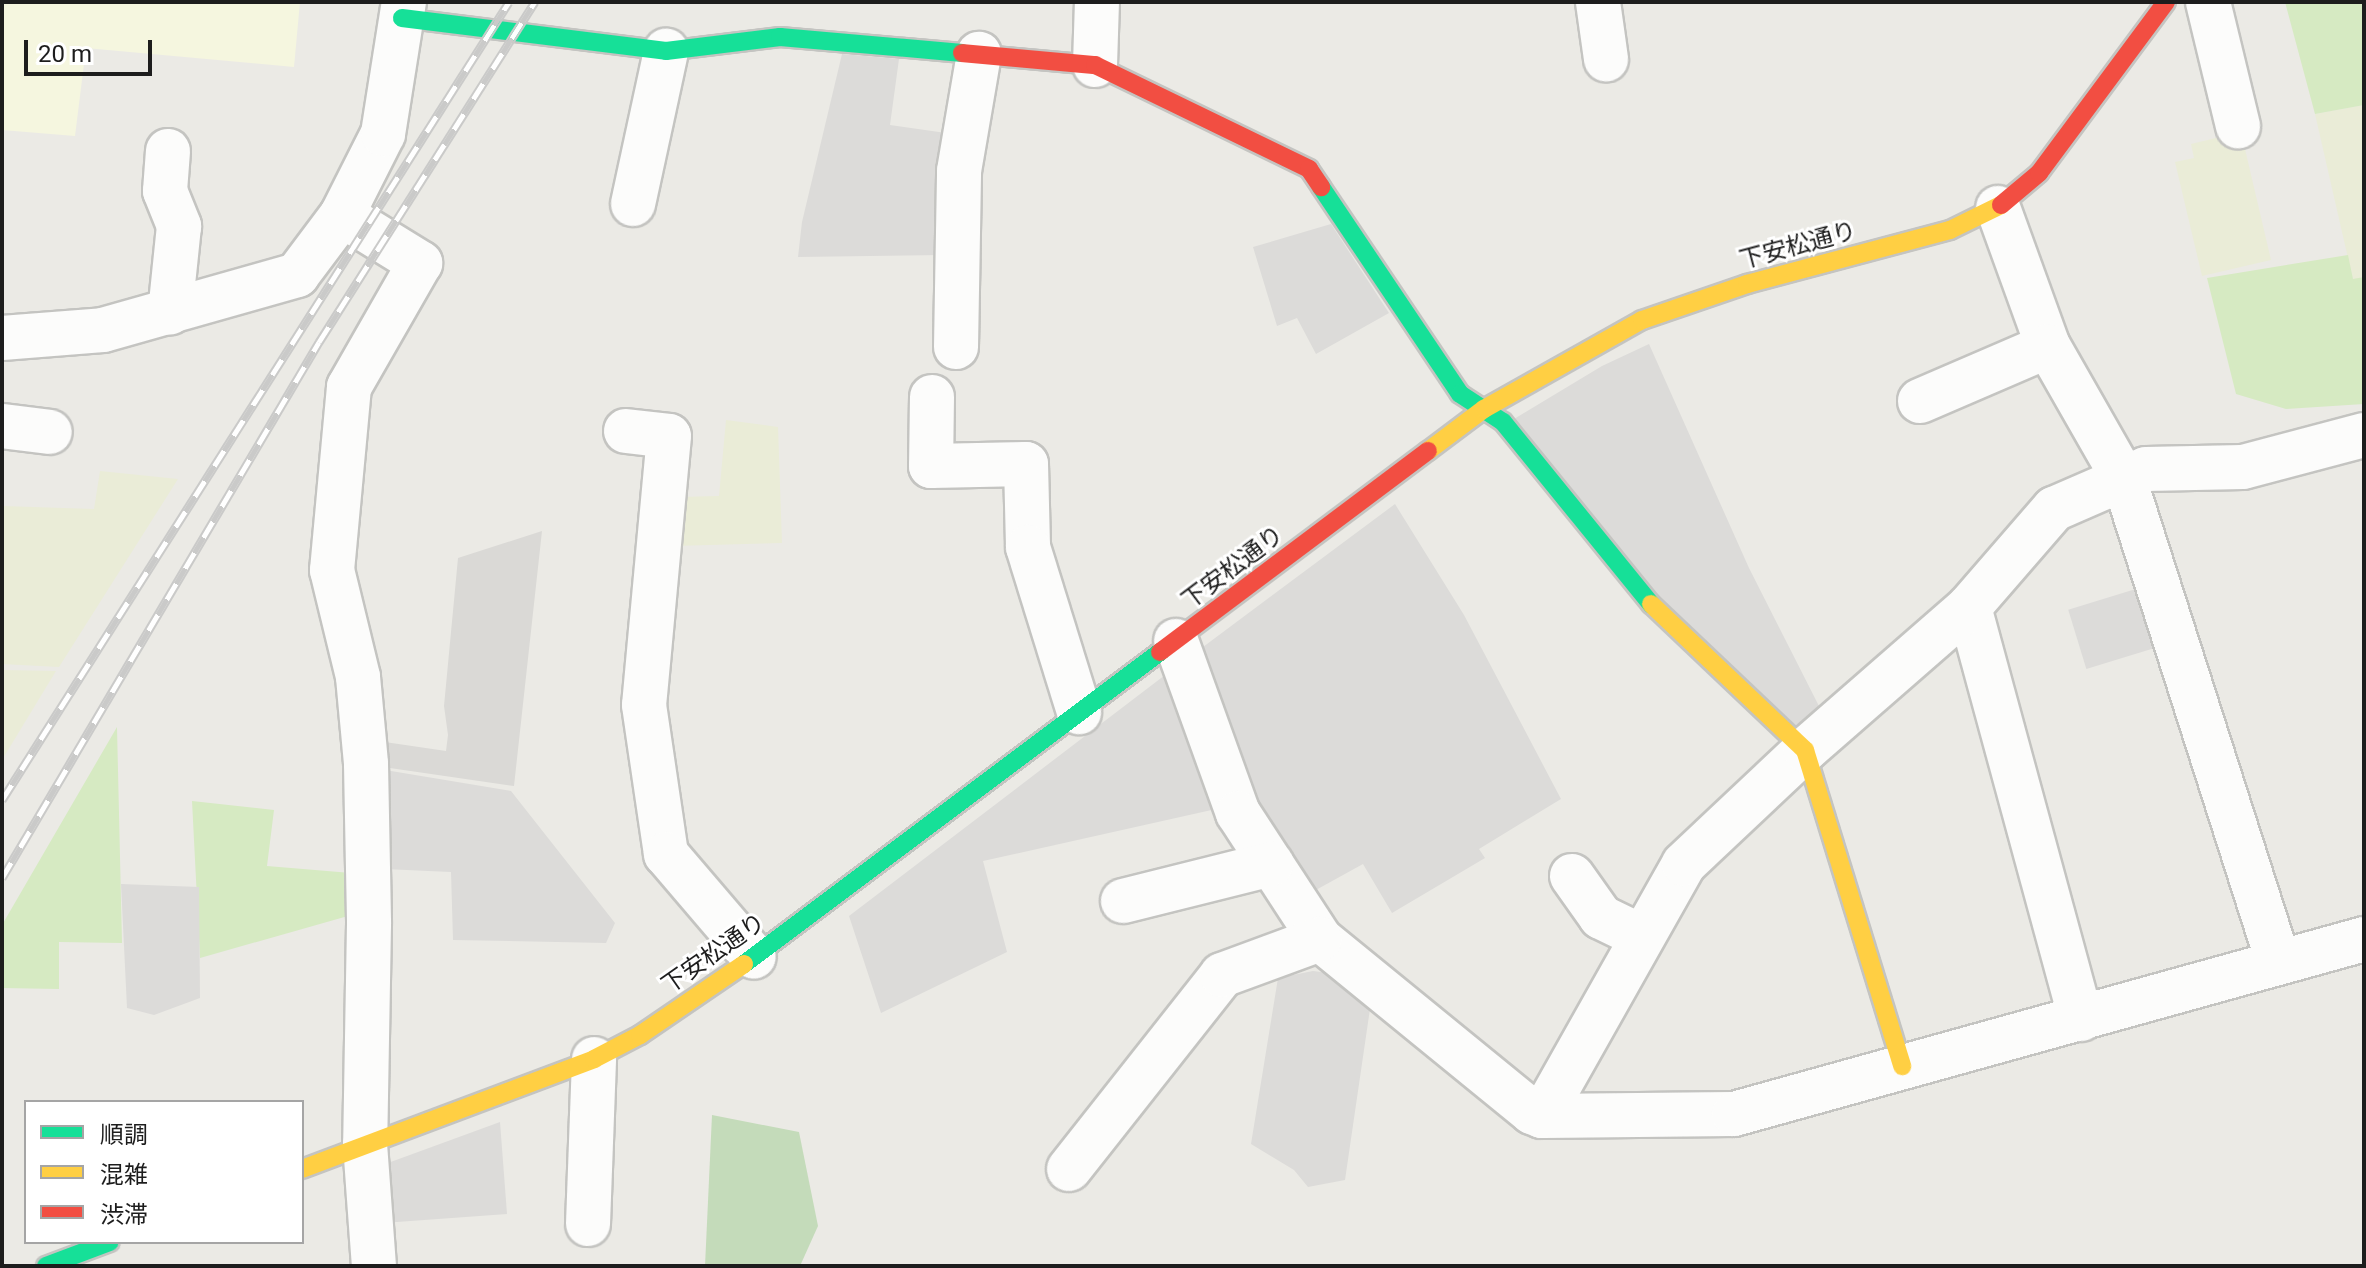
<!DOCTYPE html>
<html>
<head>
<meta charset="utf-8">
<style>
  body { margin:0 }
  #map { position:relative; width:2366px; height:1268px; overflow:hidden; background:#ebeae5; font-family:Roboto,"Noto Sans JP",sans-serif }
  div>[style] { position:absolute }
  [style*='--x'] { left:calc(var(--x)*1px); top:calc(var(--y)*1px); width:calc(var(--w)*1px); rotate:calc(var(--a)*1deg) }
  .residential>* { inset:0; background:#dad9d6 }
  .education>* { inset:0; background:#f5f6df }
  .farmland>* { inset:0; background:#eaecd7 }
  .grass>* { inset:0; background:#d6eac2 }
  .forest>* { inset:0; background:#c4dbba }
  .parking>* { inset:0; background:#dcdbd9; transform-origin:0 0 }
  .roads { filter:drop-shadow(2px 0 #c4c4c1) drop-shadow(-2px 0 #c4c4c1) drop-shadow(0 2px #c4c4c1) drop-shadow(0 -2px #c4c4c1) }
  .street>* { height:44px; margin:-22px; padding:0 22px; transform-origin:22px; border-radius:22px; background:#fcfcfb }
  .fast>* { height:18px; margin:-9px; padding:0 9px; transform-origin:9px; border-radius:9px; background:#16e098 }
  .slow>* { height:18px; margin:-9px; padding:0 9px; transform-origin:9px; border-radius:9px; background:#ffcf43 }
  .jam>* { height:18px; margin:-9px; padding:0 9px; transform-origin:9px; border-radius:9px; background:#f24e42 }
  .rail>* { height:9px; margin-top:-4.5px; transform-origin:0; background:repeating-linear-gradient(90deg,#fff 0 18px,#cacac9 0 36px); box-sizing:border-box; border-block:2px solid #cacac9 }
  span { translate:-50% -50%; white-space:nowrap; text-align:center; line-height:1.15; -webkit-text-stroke:6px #fff; paint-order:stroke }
  .street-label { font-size:24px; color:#1d1d1d }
  .frame { position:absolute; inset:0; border:4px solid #1d1d1d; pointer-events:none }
  .legend { position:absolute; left:24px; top:1100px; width:280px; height:144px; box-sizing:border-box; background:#fff; border:2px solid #a5a5a5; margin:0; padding:10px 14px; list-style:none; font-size:24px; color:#1d1d1d }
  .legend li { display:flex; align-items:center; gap:16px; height:40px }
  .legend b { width:40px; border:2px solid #a5a5a5 }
  .scale { position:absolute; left:24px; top:40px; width:128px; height:36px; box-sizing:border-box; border:4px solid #1d1d1d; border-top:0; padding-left:10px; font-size:24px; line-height:28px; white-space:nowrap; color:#1d1d1d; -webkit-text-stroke:6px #fff; paint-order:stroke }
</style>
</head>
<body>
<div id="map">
  <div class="residential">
    <div style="clip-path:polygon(542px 531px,514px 786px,383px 767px,378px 741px,446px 751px,448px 735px,444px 706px,458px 558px)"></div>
  </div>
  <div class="education">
    <div style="clip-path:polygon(2px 2px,300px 2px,294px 67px,86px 48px,75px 136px,2px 130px)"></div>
  </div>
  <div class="farmland">
    <div style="clip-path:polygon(2364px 105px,2364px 277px,2353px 280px,2315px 114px)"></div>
    <div style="clip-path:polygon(2241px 132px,2271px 260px,2202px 276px,2175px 162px,2194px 158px,2191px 144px)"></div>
    <div style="clip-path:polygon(726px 420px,778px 427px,782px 543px,673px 546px,679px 497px,719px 496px)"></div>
    <div style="clip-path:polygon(100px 471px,178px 479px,59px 667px,2px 664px,2px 506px,94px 509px)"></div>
    <div style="clip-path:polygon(2px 670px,56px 671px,2px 760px)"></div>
  </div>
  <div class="grass">
    <div style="clip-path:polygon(2285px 2px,2364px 2px,2364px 105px,2315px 114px)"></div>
    <div style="clip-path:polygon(2348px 255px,2353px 279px,2364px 277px,2364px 404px,2286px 409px,2236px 394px,2207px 278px)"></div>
    <div style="clip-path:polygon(117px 727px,122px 943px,59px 942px,59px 989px,2px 988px,2px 925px)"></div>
    <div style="clip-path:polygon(192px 801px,274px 810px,267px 866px,351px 873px,355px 914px,200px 958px)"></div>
  </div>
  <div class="forest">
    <div style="clip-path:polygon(712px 1115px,799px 1132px,818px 1226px,800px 1266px,705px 1266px)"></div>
  </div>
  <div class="parking">
    <div style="clip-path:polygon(842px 54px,899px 59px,890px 125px,953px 134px,942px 255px,798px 257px,802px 222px)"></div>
    <div style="clip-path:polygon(1331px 224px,1389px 313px,1316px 354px,1297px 318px,1277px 326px,1253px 247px)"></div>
    <div style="clip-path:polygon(1649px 344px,1749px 568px,1823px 714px,1793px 726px,1656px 596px,1514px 419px,1602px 366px)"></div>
    <div style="clip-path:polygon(1395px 504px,1464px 615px,1561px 799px,1479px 849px,1485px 858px,1392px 913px,1363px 864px,1305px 896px,1246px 802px,1199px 663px,1203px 647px)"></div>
    <div style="left:2139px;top:588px;width:62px;height:74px;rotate:73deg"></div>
    <div style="clip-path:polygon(1169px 672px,1216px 809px,983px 861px,1007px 952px,881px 1013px,849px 916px)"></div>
    <div style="clip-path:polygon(385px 770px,511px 791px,615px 923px,606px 943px,453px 940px,451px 872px,384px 869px)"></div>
    <div style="clip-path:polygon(121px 884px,199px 887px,200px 998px,154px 1015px,127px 1008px)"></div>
    <div style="clip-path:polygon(1313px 971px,1344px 975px,1371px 1002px,1345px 1180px,1308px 1187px,1294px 1170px,1251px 1144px,1278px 978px)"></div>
    <div style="clip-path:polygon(500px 1122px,507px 1214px,383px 1223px,377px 1167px)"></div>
  </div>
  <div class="roads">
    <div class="street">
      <div style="--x:1598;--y:2;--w:58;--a:82"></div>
      <div style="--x:2208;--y:2;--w:128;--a:76.4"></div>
      <div style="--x:1095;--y:65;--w:63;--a:-88.2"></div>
      <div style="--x:168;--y:151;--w:40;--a:94.3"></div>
      <div style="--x:165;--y:191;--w:38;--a:68"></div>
      <div style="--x:179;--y:226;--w:87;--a:95.9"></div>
      <div style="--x:633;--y:204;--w:157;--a:-77.8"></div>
      <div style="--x:1998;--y:208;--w:147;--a:70.1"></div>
      <div style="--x:2048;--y:346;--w:153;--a:60.3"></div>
      <div style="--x:2124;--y:479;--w:506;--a:72.28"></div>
      <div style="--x:342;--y:215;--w:92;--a:31.6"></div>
      <div style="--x:420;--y:263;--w:143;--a:119.8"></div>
      <div style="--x:349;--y:387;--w:184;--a:95.3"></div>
      <div style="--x:332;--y:570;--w:110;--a:76.3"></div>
      <div style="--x:358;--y:677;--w:87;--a:84.7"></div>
      <div style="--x:366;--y:764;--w:160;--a:88.9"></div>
      <div style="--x:369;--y:924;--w:220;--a:91"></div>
      <div style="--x:365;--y:1144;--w:122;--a:85.8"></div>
      <div style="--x:2;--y:338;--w:101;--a:-4.5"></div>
      <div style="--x:103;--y:330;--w:202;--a:-15.8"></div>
      <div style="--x:297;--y:275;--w:75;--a:-53.1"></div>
      <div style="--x:342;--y:215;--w:91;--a:-63.2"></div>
      <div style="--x:383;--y:134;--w:134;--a:-81"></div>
      <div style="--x:956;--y:347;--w:176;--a:-89"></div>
      <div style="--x:959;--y:171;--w:119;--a:-80.3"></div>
      <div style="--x:932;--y:397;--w:69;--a:90.8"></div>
      <div style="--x:931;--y:466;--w:95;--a:-1.2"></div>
      <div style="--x:1026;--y:464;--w:83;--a:88.6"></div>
      <div style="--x:1028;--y:547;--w:173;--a:72.8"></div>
      <div style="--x:1920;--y:401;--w:139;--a:-23.3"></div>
      <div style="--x:2;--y:426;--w:48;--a:7.1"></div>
      <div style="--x:626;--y:431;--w:43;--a:6.6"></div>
      <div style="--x:669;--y:436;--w:270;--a:95.3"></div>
      <div style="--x:644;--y:705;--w:151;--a:81.6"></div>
      <div style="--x:666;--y:854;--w:135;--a:49.5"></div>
      <div style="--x:1969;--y:607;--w:427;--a:74.8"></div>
      <div style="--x:1176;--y:641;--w:183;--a:70.2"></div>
      <div style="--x:1238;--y:813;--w:150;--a:56.9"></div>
      <div style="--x:1320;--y:939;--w:274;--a:39.2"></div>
      <div style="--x:1532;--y:1112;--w:11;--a:22"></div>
      <div style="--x:1542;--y:1116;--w:192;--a:-0.6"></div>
      <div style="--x:1734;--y:1114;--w:654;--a:-15.52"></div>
      <div style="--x:1572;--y:876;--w:50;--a:54.7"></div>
      <div style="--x:1601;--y:917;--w:43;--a:26"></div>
      <div style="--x:1123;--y:901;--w:153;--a:-14"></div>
      <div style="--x:1542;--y:1116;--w:289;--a:-60.6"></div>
      <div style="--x:1684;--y:864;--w:166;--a:-43.3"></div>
      <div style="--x:1805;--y:750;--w:218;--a:-41.1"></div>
      <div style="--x:1969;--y:607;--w:130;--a:-49.1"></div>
      <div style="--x:2054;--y:509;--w:100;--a:-23.5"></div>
      <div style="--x:2146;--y:469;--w:97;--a:-1.2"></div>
      <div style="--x:2243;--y:467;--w:125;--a:-14.8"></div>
      <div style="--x:1069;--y:1169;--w:247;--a:-51.7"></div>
      <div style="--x:1222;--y:975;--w:104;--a:-20.2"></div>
      <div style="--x:588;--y:1224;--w:165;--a:-87.9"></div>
    </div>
    <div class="fast">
      <div style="--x:402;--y:18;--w:266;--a:7.1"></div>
      <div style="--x:666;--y:51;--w:115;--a:-7"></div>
      <div style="--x:780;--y:37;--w:183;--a:5"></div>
      <div style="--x:1321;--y:187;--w:249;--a:56.1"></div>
      <div style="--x:1460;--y:394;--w:51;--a:33.1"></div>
      <div style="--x:1503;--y:422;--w:235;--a:50.9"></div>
      <div style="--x:744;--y:964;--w:520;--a:-36.87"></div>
      <div style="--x:46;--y:1266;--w:68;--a:-20.6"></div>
    </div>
    <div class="slow">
      <div style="--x:1428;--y:451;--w:70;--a:-36.9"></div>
      <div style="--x:1484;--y:409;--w:181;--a:-29.4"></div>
      <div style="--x:1642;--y:320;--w:111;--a:-18.9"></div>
      <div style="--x:1747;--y:284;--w:210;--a:-14.9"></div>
      <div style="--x:1950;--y:230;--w:57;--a:-26.1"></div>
      <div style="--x:1651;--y:604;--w:212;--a:43.5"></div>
      <div style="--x:1805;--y:750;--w:331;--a:72.9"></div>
      <div style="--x:302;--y:1169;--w:312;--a:-20.6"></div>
      <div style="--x:594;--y:1059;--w:52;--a:-27.6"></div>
      <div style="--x:640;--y:1035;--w:126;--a:-34.3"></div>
    </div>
    <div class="jam">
      <div style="--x:962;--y:53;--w:134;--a:5.2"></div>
      <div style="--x:1095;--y:65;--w:238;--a:25.9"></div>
      <div style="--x:1309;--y:169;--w:22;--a:56"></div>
      <div style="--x:2001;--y:205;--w:50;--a:-40.1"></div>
      <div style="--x:2039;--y:173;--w:213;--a:-53.4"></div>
      <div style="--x:1160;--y:652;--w:335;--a:-36.9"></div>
    </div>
  </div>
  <div class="rail">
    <div style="--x:2;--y:800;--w:945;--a:-57.57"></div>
    <div style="--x:2;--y:878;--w:623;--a:-59.4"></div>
    <div style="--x:319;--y:342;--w:403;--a:-57.6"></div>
  </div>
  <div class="street-label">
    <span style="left:1798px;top:246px;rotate:-15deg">下安松通り</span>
    <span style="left:1233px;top:568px;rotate:-37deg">下安松通り</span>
    <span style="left:714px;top:954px;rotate:-35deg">下安松通り</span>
  </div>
  <div class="frame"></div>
  <ul class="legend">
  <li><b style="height:10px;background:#16e098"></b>順調</li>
  <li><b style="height:10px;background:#ffcf43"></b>混雑</li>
  <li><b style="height:10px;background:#f24e42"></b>渋滞</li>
  </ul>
  <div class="scale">20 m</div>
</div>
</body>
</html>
